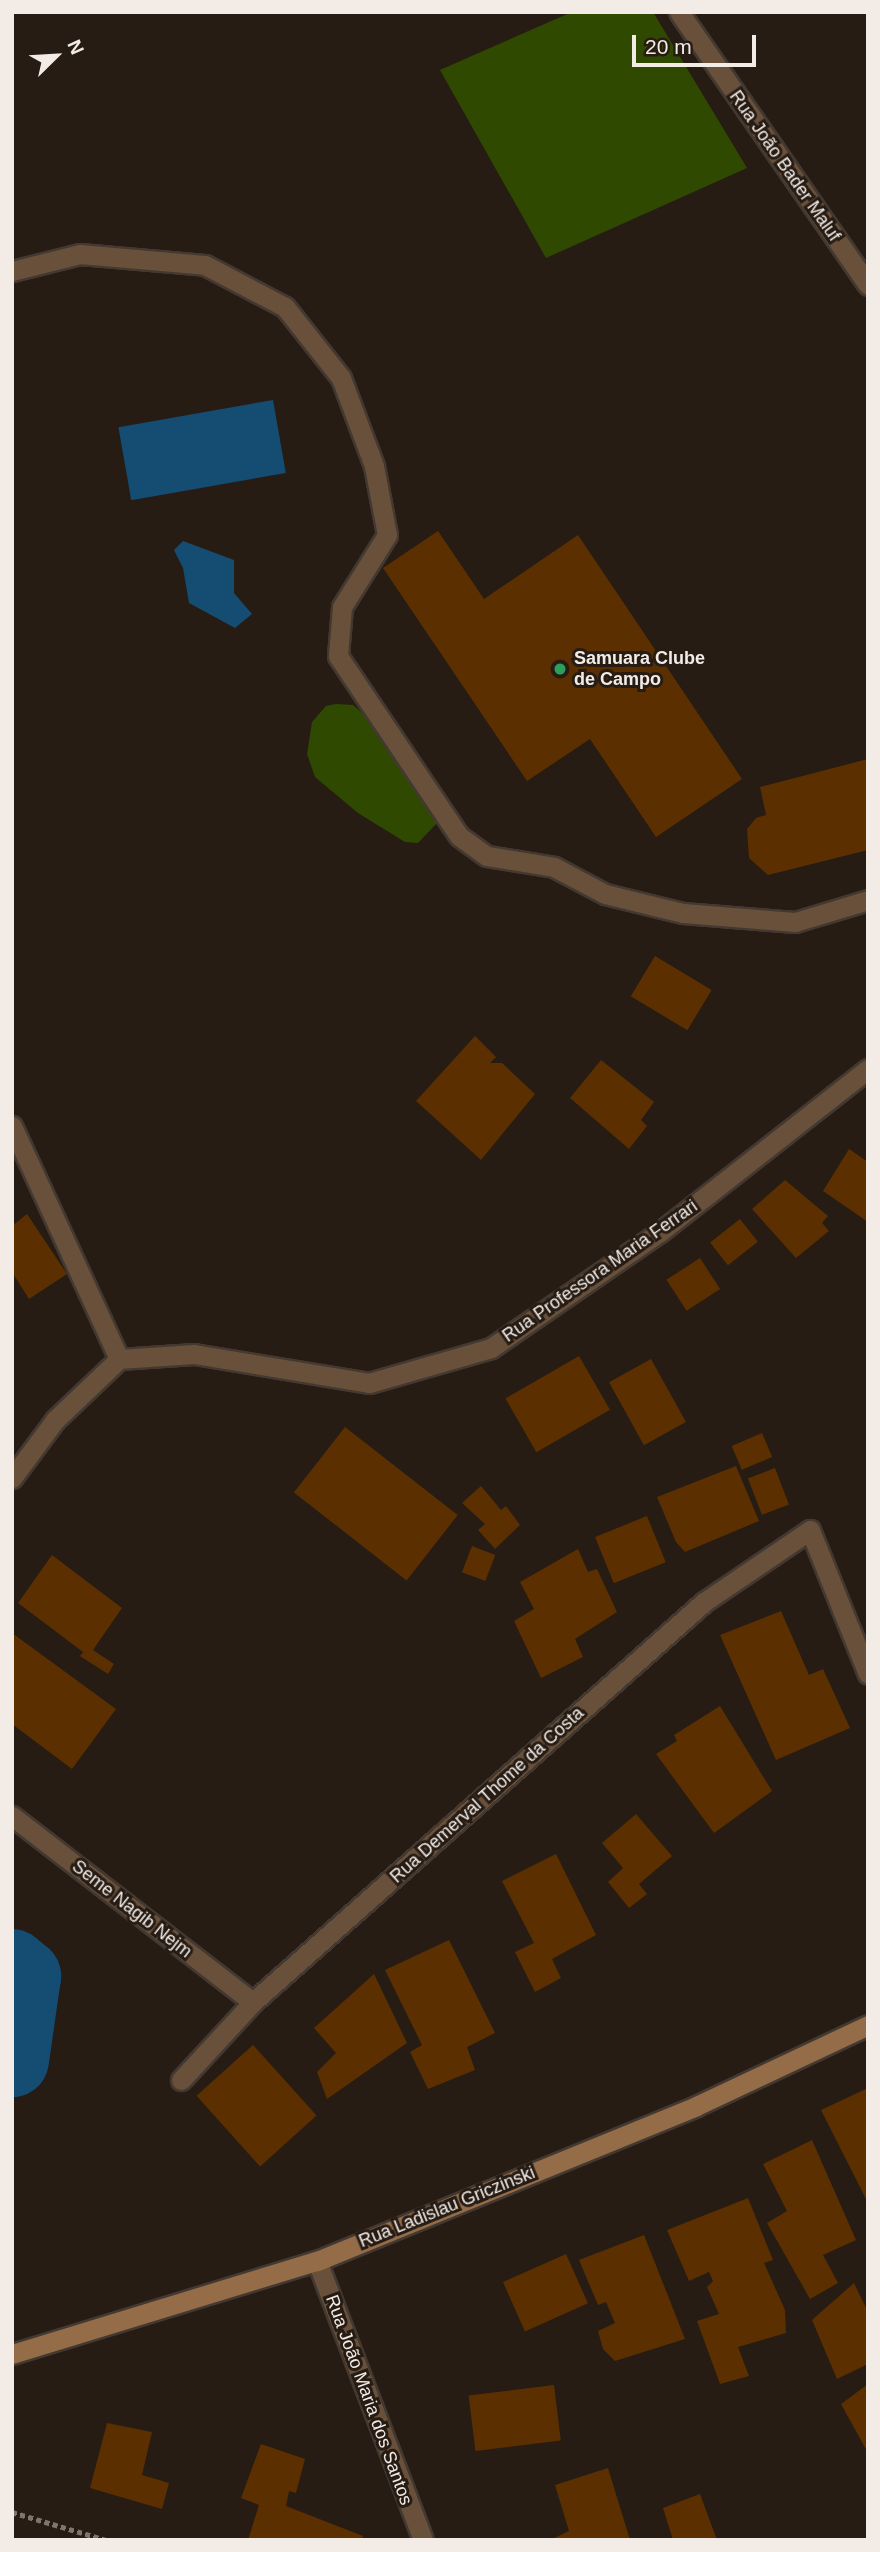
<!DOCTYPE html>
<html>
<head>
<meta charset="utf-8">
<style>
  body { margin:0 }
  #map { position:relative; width:880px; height:2552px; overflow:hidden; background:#261c14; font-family:Helvetica,sans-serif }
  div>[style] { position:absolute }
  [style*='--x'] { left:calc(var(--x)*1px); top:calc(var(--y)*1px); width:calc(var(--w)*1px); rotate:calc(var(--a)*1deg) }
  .green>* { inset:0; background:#2f4a00 }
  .water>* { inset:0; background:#144c72; transform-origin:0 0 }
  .river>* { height:74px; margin:-37px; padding:0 37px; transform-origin:37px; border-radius:37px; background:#144c72 }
  .building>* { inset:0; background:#5b2f00; transform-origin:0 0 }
  .path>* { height:4.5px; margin-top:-2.25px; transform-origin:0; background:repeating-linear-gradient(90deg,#7d756e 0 5px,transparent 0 8.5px) }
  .roads { filter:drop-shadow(2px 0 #433931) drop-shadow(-2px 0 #433931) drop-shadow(0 2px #433931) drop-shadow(0 -2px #433931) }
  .service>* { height:19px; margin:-9.5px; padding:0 9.5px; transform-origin:9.5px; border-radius:9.5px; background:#69503a }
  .minor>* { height:19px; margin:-9.5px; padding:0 9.5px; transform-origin:9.5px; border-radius:9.5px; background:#69503a }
  .secondary>* { height:19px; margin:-9.5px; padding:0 9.5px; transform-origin:9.5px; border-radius:9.5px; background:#946c47 }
  .dots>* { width:19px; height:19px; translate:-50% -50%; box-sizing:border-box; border:4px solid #261c14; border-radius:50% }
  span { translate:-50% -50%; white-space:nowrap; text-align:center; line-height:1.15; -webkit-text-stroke:6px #261c14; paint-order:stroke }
  .street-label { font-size:18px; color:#f2ebe6 }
  .poi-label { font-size:18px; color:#f2ebe6; font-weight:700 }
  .left { translate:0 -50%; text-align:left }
  .frame { position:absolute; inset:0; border:14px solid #f2ebe6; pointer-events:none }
  .north { position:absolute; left:21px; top:21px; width:70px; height:70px; -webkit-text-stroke:5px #261c14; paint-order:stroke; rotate:66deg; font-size:19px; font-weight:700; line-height:28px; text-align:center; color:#f2ebe6 }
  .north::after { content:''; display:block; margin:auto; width:24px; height:32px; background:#f2ebe6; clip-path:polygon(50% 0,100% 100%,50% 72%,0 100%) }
  .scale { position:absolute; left:632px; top:35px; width:124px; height:32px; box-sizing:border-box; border:4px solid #f2ebe6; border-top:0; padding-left:9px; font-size:21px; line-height:24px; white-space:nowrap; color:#f2ebe6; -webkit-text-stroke:5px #261c14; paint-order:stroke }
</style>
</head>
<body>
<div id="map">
  <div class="green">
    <div style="clip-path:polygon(572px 12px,653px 12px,747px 168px,546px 258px,440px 70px)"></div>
    <div style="clip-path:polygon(336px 704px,353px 705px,367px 717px,432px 810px,437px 823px,418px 843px,405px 842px,358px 813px,315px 777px,307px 754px,312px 722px,326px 706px)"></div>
  </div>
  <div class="water">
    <div style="left:273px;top:400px;width:74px;height:157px;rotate:80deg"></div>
    <div style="clip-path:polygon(183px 541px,234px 560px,234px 593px,252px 614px,235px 628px,189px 603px,183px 568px,174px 550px)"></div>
  </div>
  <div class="river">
    <div style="--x:12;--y:1966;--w:16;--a:40"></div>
    <div style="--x:24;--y:1976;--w:85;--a:98.1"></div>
  </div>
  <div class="building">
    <div style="clip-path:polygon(438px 531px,484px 599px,578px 535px,742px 779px,656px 837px,590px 739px,527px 781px,383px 568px)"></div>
    <div style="clip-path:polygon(868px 759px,868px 850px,768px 875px,749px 858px,747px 829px,756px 818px,766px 815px,760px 787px)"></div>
    <div style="left:655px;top:956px;width:66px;height:47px;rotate:31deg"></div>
    <div style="clip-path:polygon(475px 1036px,496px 1057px,490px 1063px,502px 1063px,535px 1094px,481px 1160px,416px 1101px)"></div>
    <div style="clip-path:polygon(601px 1060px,654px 1102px,641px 1120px,647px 1126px,629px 1149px,570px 1098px)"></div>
    <div style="clip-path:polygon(849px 1149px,868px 1162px,868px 1222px,823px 1191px)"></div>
    <div style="clip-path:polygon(785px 1180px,828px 1216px,822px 1223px,829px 1231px,796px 1258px,752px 1209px)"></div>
    <div style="clip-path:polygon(27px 1214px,67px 1274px,29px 1299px,12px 1272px,12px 1226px)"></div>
    <div style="left:740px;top:1219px;width:29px;height:38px;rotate:52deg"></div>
    <div style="left:700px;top:1258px;width:37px;height:40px;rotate:57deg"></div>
    <div style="left:579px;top:1356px;width:62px;height:85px;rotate:60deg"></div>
    <div style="left:651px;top:1359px;width:72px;height:48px;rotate:61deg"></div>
    <div style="left:345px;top:1427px;width:143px;height:83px;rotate:38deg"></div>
    <div style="left:762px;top:1433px;width:26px;height:33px;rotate:67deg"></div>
    <div style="clip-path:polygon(736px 1466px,759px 1521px,685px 1552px,676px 1542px,657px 1497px)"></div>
    <div style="left:775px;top:1468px;width:39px;height:29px;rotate:69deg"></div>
    <div style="clip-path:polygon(481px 1486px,501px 1510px,506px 1506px,520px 1525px,495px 1549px,478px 1530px,485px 1524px,462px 1503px)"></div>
    <div style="left:647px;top:1516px;width:50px;height:56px;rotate:68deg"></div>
    <div style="left:472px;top:1546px;width:25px;height:28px;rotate:21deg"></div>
    <div style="clip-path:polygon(578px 1549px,588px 1572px,597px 1569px,617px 1612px,575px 1639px,583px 1657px,541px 1678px,514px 1621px,534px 1609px,520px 1582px)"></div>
    <div style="clip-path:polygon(52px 1555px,122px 1608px,93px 1650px,114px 1664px,108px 1674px,80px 1656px,83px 1652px,18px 1603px)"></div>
    <div style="clip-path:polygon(781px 1611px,809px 1675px,823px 1669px,850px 1728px,776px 1760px,720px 1635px)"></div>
    <div style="clip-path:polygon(12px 1633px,116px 1709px,72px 1769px,12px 1724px)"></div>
    <div style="clip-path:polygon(720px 1706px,772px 1791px,714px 1833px,656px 1754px,677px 1741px,674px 1735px)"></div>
    <div style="clip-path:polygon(636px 1814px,672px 1856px,639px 1884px,647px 1894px,629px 1908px,608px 1882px,623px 1868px,602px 1843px)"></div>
    <div style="clip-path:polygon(556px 1854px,596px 1935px,552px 1959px,561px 1978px,535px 1992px,515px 1952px,534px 1943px,502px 1881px)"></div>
    <div style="clip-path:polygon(449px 1940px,495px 2033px,467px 2047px,475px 2070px,428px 2089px,410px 2052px,422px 2045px,385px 1970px)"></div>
    <div style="clip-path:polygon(374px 1974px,407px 2043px,327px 2099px,317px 2072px,336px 2053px,314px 2028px)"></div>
    <div style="left:253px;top:2045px;width:95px;height:76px;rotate:48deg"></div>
    <div style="clip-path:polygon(868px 2088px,868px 2203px,821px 2110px)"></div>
    <div style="clip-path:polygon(812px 2140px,856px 2240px,823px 2255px,838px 2283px,810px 2299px,767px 2223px,787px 2211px,763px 2164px)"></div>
    <div style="clip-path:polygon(748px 2198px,773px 2260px,764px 2263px,785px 2310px,786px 2333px,738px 2347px,749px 2376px,720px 2384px,697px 2321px,719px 2314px,707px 2287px,713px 2281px,709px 2272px,689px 2281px,667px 2230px)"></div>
    <div style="clip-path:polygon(644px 2235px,685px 2339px,615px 2361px,603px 2349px,598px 2331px,615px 2323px,606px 2302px,598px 2305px,579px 2260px)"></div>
    <div style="left:566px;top:2254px;width:54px;height:69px;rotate:66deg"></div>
    <div style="clip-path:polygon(854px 2283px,868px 2312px,868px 2364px,837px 2379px,812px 2320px)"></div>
    <div style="clip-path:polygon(868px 2384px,868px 2453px,841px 2404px)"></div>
    <div style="left:554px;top:2385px;width:56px;height:86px;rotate:83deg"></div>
    <div style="clip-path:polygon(107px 2423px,152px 2432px,142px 2475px,169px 2483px,162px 2509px,90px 2488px)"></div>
    <div style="clip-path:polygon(261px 2444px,305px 2459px,296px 2493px,289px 2491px,286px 2506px,363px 2536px,362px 2540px,248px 2540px,259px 2505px,241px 2498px)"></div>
    <div style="clip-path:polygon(608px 2468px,630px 2540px,550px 2540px,569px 2531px,555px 2485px)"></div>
    <div style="clip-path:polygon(700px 2494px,717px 2540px,673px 2540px,663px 2508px)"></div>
  </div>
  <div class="path">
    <div style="--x:12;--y:2512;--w:98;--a:16.6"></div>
  </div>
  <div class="roads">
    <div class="service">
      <div style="--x:12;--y:271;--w:70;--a:-14"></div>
      <div style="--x:80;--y:254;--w:125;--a:5"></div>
      <div style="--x:205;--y:265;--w:90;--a:27.7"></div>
      <div style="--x:285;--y:307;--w:90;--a:51.7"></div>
      <div style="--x:341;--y:378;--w:94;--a:69.4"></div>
      <div style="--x:374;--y:466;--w:70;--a:79.3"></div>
      <div style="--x:387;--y:535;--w:85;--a:122"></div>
      <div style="--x:342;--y:607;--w:49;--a:94.7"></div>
      <div style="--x:338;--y:656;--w:217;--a:56.1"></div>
      <div style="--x:459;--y:836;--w:34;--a:36"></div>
      <div style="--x:487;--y:856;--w:68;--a:9.3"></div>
      <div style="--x:554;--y:867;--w:58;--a:27.9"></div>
      <div style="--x:605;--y:894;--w:80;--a:13.7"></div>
      <div style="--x:683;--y:913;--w:112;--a:4.6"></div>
      <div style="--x:795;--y:922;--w:76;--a:-16.8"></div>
      <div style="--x:12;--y:1126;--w:256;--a:65.3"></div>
    </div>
    <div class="minor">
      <div style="--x:679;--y:12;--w:332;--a:55.3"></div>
      <div style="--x:12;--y:1478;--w:72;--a:-53.4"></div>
      <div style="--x:55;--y:1420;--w:88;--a:-43.6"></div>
      <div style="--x:119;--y:1359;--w:75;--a:-3.8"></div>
      <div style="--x:194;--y:1354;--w:177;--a:9.4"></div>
      <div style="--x:369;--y:1383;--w:127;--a:-16"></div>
      <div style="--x:491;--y:1348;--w:205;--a:-34.5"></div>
      <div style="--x:660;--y:1232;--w:264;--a:-38.1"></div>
      <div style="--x:12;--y:1816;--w:304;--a:37.7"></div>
      <div style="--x:181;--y:2080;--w:106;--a:-47.3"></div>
      <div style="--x:253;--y:2002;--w:603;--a:-41.57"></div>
      <div style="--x:704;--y:1602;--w:128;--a:-34.2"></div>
      <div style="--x:810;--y:1530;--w:155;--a:68.1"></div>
      <div style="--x:317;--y:2261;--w:298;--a:69.2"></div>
    </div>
    <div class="secondary">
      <div style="--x:12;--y:2354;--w:319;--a:-17"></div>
      <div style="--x:317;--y:2261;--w:409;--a:-22.2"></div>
      <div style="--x:696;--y:2106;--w:190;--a:-25.2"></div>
    </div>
  </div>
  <div class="dots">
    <div style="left:560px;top:669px;background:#2e9e5b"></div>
  </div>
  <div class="street-label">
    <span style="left:785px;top:166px;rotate:55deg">Rua João Bader Maluf</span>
    <span style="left:600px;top:1271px;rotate:-35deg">Rua Professora Maria Ferrari</span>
    <span style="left:487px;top:1795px;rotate:-42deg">Rua Demerval Thome da Costa</span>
    <span style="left:132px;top:1909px;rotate:38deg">Seme Nagib Nejm</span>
    <span style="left:447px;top:2207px;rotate:-22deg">Rua Ladislau Griczinski</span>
    <span style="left:369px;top:2400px;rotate:70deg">Rua João Maria dos Santos</span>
  </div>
  <div class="poi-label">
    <span class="left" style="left:574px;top:669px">Samuara Clube<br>de Campo</span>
  </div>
  <div class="frame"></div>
  <div class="north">N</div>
  <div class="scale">20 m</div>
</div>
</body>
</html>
